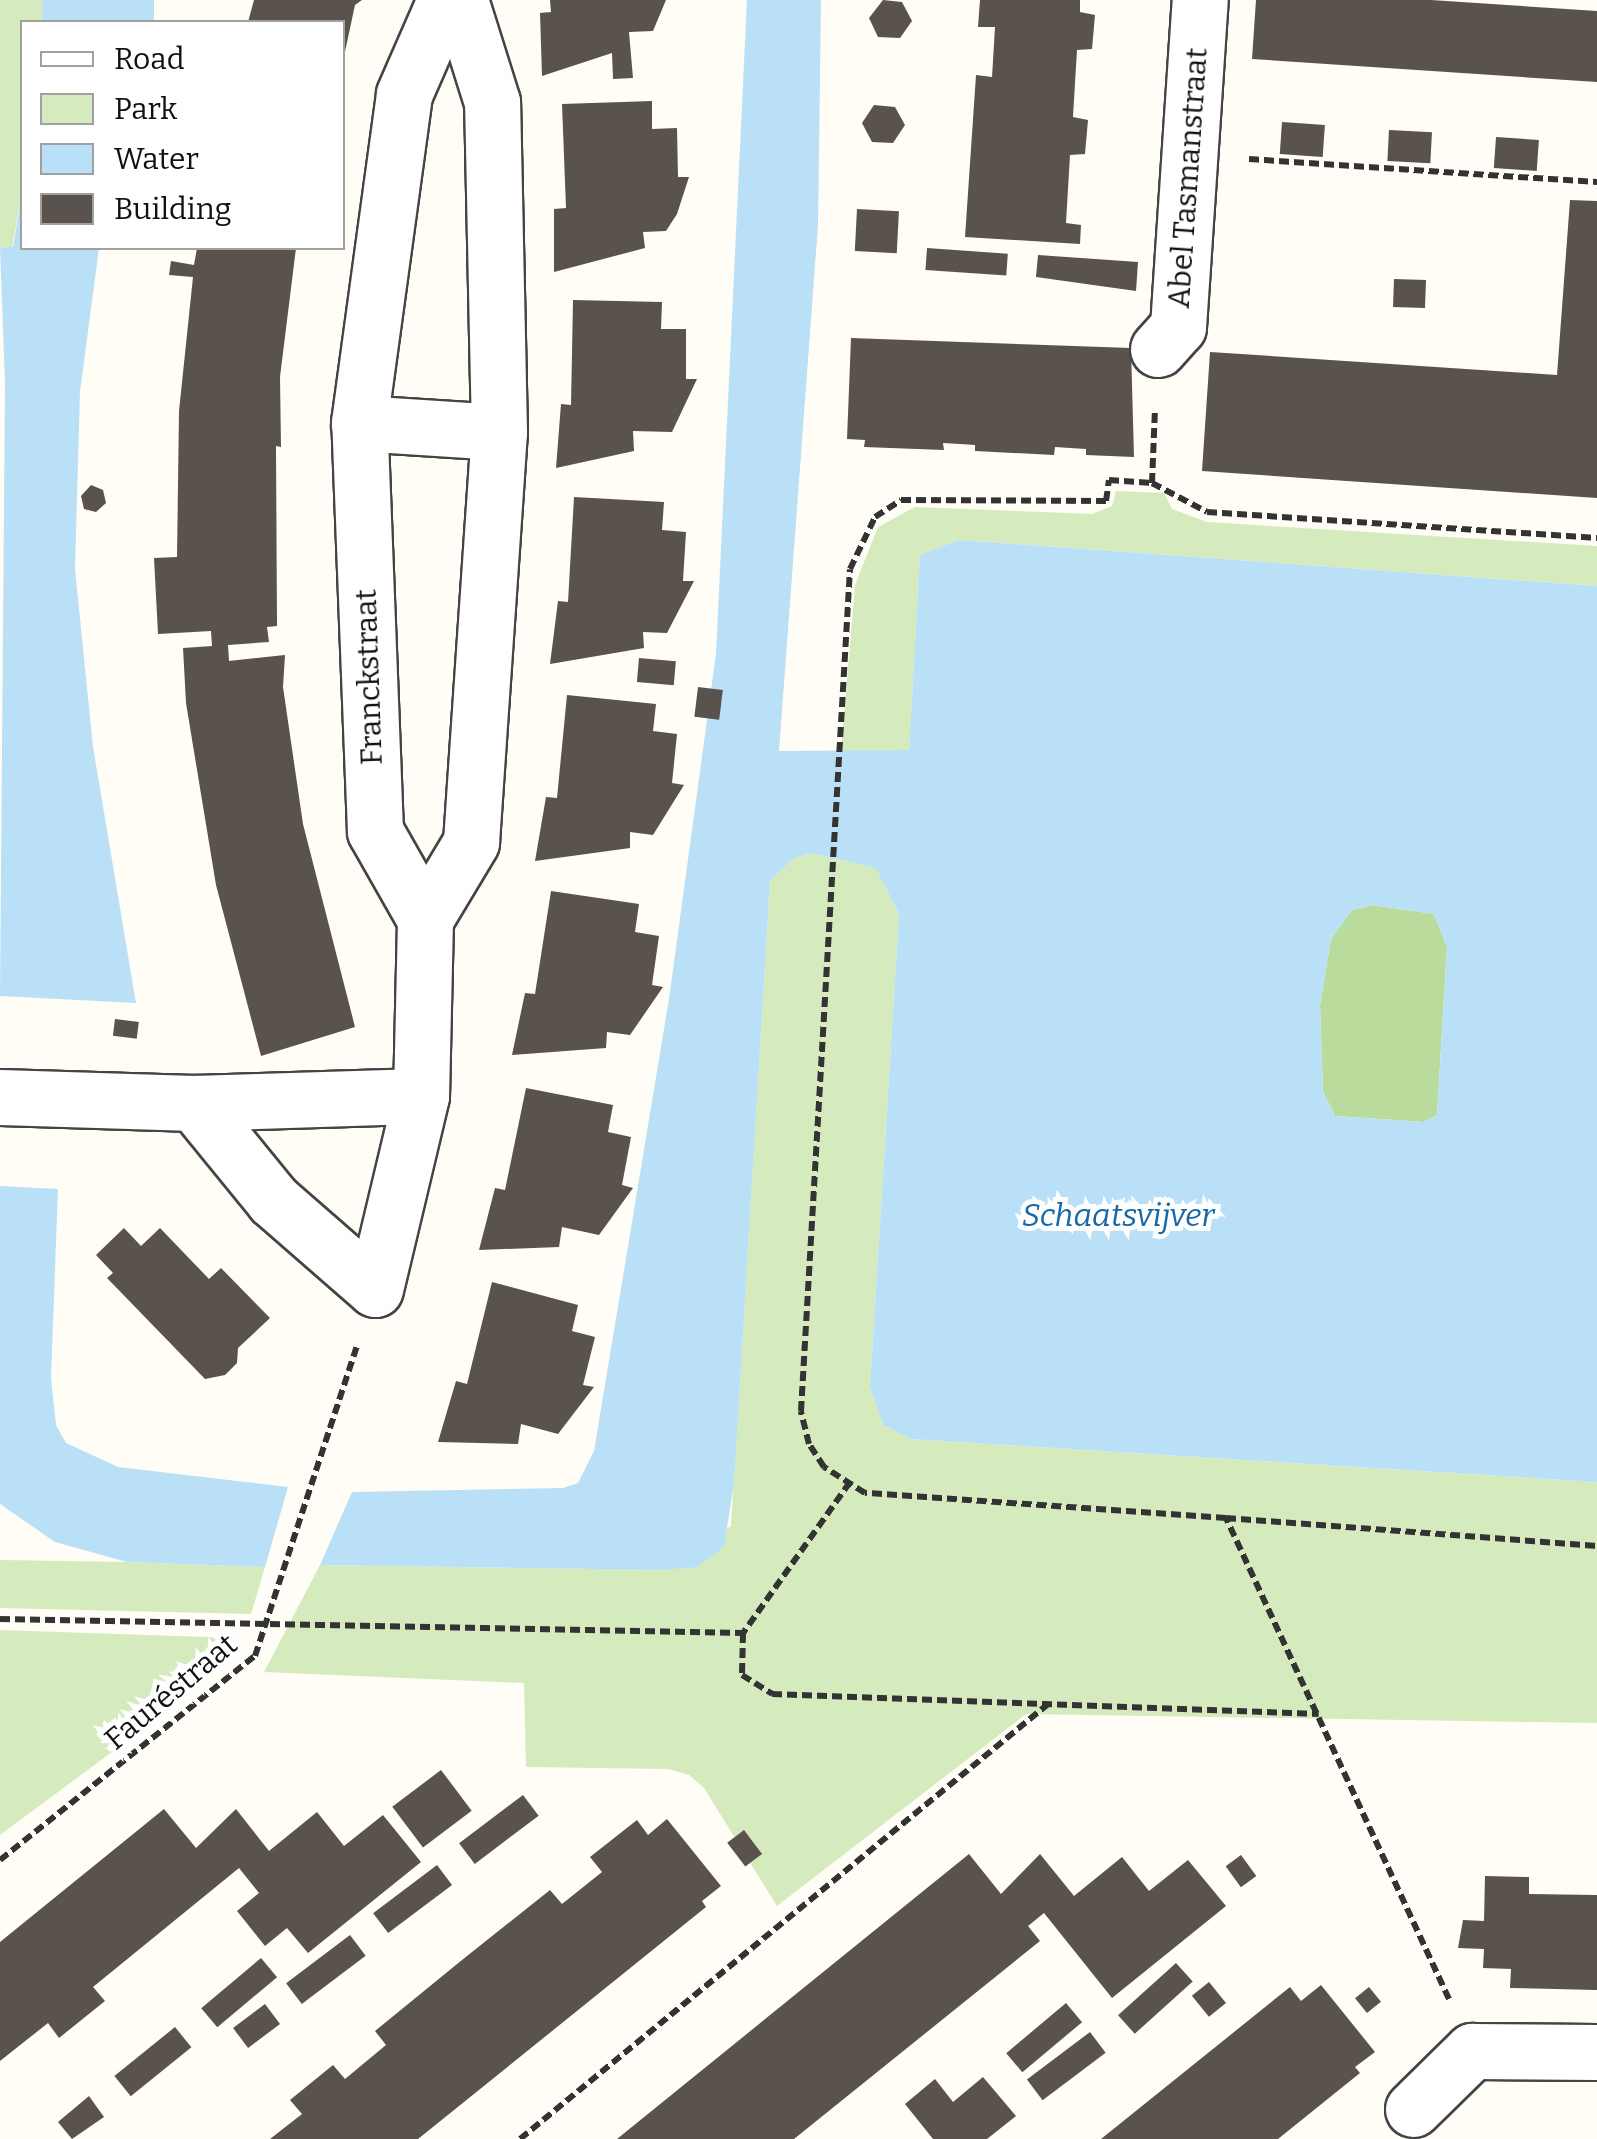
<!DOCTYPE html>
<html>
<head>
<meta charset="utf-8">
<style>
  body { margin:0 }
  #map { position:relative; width:1597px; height:2139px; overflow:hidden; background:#fffdf5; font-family:Bitter,serif }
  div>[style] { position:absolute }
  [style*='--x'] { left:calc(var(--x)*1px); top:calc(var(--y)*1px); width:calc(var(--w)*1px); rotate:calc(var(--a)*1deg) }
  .green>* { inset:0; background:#d5ebbd }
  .forest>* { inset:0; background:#b9dc9c }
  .water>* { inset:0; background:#b9e0f7; transform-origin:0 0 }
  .building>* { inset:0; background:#5a524d; transform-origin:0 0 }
  .path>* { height:6px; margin-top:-3px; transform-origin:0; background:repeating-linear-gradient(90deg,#333 0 10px,transparent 0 15px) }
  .roads { filter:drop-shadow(2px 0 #444) drop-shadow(-2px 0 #444) drop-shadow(0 2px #444) drop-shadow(0 -2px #444) }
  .minor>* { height:55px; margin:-27.5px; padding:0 27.5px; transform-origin:27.5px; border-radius:27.5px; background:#fff }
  span { translate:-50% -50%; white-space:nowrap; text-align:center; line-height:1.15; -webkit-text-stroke:10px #fff; paint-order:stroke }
  .street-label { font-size:30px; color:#111 }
  .water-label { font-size:32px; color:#1768a6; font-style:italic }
  .legend { position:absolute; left:20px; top:20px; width:325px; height:230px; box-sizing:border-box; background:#fff; border:2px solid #a0a0a0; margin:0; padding:12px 18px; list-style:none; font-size:30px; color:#111 }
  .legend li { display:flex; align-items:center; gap:20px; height:50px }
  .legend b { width:50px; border:2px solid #a0a0a0 }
</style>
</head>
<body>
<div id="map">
  <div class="green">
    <div style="clip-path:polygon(0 0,42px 0,42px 22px,22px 22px,22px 192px,12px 248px,0 248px)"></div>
    <div style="clip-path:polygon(1116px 491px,1164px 493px,1172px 509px,1207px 522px,1597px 546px,1597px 586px,959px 540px,920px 556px,909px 751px,841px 751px,855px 585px,878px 527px,915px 507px,1092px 514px,1112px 506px)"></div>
    <div style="clip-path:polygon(811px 853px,877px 868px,899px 914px,870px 1387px,883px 1425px,911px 1439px,1597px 1482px,1597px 1723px,1026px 1714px,777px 1906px,704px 1788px,689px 1775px,668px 1769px,526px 1767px,524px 1683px,264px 1672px,320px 1565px,660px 1570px,731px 1526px,770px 881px,793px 859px)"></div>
    <div style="clip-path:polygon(0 1560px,127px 1562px,265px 1567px,251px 1614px,0 1608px)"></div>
    <div style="clip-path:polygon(0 1630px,236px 1638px,120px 1746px,0 1835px)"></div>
  </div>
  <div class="forest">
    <div style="clip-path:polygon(1373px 905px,1434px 914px,1447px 947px,1437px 1115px,1424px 1122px,1335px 1116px,1323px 1092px,1320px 1005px,1331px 939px,1352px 910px)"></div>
  </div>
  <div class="water">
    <div style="left:42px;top:0;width:112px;height:22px"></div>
    <div style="clip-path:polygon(evenodd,747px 0,821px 0,818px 225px,779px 751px,909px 750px,920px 555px,959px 540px,1597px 586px,1597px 1482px,911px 1439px,883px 1425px,870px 1387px,899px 914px,876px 868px,811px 853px,793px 859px,770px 881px,734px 1483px,724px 1547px,697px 1567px,660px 1570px,320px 1565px,352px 1492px,563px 1488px,578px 1483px,594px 1451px,669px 999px,716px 654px,747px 0,1373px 905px,1434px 914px,1447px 947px,1437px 1115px,1424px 1122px,1335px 1116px,1323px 1092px,1320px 1005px,1331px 939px,1352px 910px,1373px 905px)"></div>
    <div style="clip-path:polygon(22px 192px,22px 248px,99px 248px,80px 392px,75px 569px,93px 747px,136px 1003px,0 996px,5px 384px,0 248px,13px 247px)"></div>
    <div style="clip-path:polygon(0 1186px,58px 1189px,51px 1378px,56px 1425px,66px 1443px,118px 1467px,288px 1487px,265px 1567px,127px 1562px,55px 1542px,0 1504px)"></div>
  </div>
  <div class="building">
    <div style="clip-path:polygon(254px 0,362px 0,355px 5px,343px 61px,342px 22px,248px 22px)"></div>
    <div style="clip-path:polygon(550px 0,666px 0,653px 31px,629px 32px,633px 78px,613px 79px,612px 53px,542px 76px,540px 13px,551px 12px)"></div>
    <div style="clip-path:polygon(883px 0,902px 2px,912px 21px,900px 38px,878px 37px,869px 18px)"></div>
    <div style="clip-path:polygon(980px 0,1080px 0,1080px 12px,1095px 15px,1092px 49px,1077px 50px,1075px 83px,1073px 117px,1088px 120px,1085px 154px,1070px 155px,1066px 223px,1081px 225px,1080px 244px,965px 237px,976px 75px,992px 77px,995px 27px,978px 27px)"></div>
    <div style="clip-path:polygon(1256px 0,1431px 0,1597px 11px,1597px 82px,1252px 59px)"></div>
    <div style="clip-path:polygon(652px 101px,652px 129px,677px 128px,678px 177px,689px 177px,677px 214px,666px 231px,643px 232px,645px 248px,554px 272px,554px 209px,566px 208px,562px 104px)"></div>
    <div style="clip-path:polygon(874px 105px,895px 107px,905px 125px,893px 143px,872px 142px,862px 123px)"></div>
    <div style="left:1282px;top:122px;width:43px;height:32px;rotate:4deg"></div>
    <div style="left:1389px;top:130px;width:43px;height:31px;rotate:3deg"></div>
    <div style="left:1496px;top:137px;width:43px;height:31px;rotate:4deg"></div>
    <div style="clip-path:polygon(1570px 200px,1597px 201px,1597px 498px,1202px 471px,1210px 352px,1557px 375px)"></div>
    <div style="left:857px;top:209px;width:42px;height:42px;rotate:3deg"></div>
    <div style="clip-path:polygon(197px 248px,296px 248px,280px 377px,281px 447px,276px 446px,277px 626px,267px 627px,269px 642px,228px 645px,229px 661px,285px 655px,283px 687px,303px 824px,355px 1027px,261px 1056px,216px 885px,186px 703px,183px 648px,212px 646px,211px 631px,158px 634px,154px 558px,177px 557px,179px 411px,193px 277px,169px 275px,171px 261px,194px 265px)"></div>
    <div style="left:927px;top:248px;width:81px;height:22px;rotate:4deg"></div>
    <div style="clip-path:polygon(1038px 255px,1138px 262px,1136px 291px,1036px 277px)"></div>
    <div style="left:1394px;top:279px;width:32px;height:28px;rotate:2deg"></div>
    <div style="clip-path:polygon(573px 300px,662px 302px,661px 329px,686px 329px,686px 379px,697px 379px,672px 432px,633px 431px,634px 451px,556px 468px,561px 404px,571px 405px)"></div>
    <div style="clip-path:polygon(851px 338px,1131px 348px,1134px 457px,1086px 455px,1086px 449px,1070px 448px,1055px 447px,1054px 455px,975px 451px,975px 445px,960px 444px,943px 443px,944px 450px,864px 447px,865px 440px,847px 439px)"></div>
    <div style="clip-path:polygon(91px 485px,103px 490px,106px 503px,96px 512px,84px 509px,81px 496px)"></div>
    <div style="clip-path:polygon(574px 497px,664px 502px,662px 530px,686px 532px,683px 581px,694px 581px,667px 633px,643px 632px,644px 648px,550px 664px,558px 601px,568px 602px)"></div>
    <div style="left:639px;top:658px;width:37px;height:24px;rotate:5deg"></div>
    <div style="left:698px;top:687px;width:25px;height:30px;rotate:7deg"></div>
    <div style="clip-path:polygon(567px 695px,656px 704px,653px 731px,677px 734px,672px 783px,684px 785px,653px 835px,630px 832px,630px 848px,535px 861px,546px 797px,557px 798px)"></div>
    <div style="clip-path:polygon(551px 891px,639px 904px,635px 932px,659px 936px,652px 985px,663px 987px,630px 1035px,607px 1032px,606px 1048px,512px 1055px,525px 993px,535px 994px)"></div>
    <div style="left:115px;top:1019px;width:24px;height:17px;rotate:7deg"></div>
    <div style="clip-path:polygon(526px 1088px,613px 1105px,608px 1132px,631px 1137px,622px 1185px,633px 1188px,599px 1235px,562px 1227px,559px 1247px,479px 1250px,495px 1188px,505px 1190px)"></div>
    <div style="clip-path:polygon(124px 1228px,141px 1246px,160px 1228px,209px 1279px,221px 1268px,270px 1318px,238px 1348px,237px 1363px,225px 1375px,205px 1379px,107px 1278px,113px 1273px,96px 1255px)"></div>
    <div style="clip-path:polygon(492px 1282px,578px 1305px,572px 1331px,595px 1337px,583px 1385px,594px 1387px,558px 1434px,521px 1424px,518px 1444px,438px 1442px,456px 1381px,467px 1384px)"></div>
    <div style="left:441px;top:1770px;width:51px;height:61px;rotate:53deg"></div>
    <div style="left:523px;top:1795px;width:26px;height:80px;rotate:53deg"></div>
    <div style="clip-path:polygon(164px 1809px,196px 1848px,236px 1809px,269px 1851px,317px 1812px,344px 1846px,383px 1815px,421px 1862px,308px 1953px,287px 1928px,265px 1946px,237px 1911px,259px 1893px,239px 1868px,93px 1987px,105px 2001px,59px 2038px,48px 2023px,0 2061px,0 1942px)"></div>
    <div style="clip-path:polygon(667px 1819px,721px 1886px,702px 1901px,706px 1907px,418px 2139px,270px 2139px,302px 2114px,290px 2100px,333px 2065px,345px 2079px,386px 2045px,375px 2031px,462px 1960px,550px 1890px,562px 1904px,602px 1872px,590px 1857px,637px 1820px,648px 1835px)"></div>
    <div style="left:744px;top:1830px;width:30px;height:21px;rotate:53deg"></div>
    <div style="clip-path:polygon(969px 1854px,1001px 1894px,1040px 1854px,1074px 1896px,1122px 1857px,1149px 1891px,1188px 1860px,1226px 1906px,1112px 1998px,1044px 1913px,1028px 1926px,1040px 1941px,794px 2139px,617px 2139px)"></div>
    <div style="left:1241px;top:1855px;width:26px;height:19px;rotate:54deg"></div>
    <div style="left:437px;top:1865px;width:25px;height:80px;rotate:53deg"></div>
    <div style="clip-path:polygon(1485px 1876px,1529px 1877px,1529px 1894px,1597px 1895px,1597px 1990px,1510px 1988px,1511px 1969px,1483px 1968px,1484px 1949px,1458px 1948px,1463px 1920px,1484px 1921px)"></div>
    <div style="left:350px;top:1935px;width:26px;height:80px;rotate:53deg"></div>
    <div style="left:261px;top:1958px;width:25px;height:78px;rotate:50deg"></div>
    <div style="left:1176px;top:1963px;width:25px;height:78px;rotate:48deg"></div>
    <div style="left:1209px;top:1982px;width:27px;height:22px;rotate:51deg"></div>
    <div style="clip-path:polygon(1321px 1985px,1375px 2052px,1355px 2067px,1360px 2073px,1278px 2139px,1101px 2139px,1290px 1987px,1301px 2001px)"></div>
    <div style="left:1369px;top:1987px;width:19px;height:18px;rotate:51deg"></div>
    <div style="left:1066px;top:2003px;width:25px;height:78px;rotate:50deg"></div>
    <div style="left:265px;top:2004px;width:25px;height:40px;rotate:53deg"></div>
    <div style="left:175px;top:2027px;width:26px;height:78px;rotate:51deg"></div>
    <div style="left:1090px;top:2032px;width:26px;height:79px;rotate:53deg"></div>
    <div style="clip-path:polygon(983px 2077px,1016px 2116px,987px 2139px,933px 2139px,905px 2104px,935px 2079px,953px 2102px)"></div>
    <div style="clip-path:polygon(89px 2096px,104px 2117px,72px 2139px,58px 2122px)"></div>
  </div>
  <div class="path">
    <div style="--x:1249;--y:159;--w:349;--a:3.8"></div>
    <div style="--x:1152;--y:483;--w:74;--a:-87.7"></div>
    <div style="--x:850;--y:1482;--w:185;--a:125.3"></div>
    <div style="--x:743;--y:1633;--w:42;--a:91.4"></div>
    <div style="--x:742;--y:1675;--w:36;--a:32"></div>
    <div style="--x:772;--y:1694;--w:547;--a:2.09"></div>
    <div style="--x:1226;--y:1518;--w:362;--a:-176"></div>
    <div style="--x:865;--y:1493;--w:49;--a:-147.6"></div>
    <div style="--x:824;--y:1467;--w:27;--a:-123"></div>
    <div style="--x:809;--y:1444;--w:34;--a:-104"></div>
    <div style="--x:801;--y:1411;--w:843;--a:-86.67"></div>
    <div style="--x:850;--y:569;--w:58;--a:-64.3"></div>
    <div style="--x:875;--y:517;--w:31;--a:-33"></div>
    <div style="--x:901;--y:500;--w:205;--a:0.3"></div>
    <div style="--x:1106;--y:501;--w:21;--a:-82"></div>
    <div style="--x:1109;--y:480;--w:43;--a:4"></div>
    <div style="--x:1152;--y:483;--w:62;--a:27.8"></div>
    <div style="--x:1207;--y:512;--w:391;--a:3.8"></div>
    <div style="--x:0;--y:1619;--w:743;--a:1.08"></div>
    <div style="--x:0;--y:1860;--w:327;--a:-38.7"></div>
    <div style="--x:255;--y:1656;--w:326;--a:-71.8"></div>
    <div style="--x:1449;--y:1999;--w:530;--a:-114.87"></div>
    <div style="--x:1226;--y:1518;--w:372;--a:4.3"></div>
    <div style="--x:520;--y:2139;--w:684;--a:-39.48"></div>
  </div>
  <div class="roads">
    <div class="minor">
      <div style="--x:1158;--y:349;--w:30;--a:-48"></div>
      <div style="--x:1178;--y:327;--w:328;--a:-86.2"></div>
      <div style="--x:359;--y:423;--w:140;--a:3.7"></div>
      <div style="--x:425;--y:919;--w:101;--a:-119.6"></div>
      <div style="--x:375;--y:831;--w:408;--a:-92.2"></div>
      <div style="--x:359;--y:423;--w:332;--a:-82.2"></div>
      <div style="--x:404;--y:94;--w:103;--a:-66.4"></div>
      <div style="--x:0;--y:1097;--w:194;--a:1.8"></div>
      <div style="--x:194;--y:1103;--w:227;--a:-1.8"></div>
      <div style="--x:194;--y:1103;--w:125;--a:50.8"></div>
      <div style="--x:273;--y:1200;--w:135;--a:41.1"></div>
      <div style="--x:375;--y:1289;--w:198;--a:-76.6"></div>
      <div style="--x:421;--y:1096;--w:177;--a:-88.7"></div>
      <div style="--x:425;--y:919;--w:90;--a:-59.1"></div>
      <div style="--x:471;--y:842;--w:411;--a:-86.1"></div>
      <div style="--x:499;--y:432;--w:330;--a:-91.2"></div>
      <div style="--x:492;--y:102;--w:107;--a:-107.4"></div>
      <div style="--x:1413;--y:2109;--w:83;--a:-44.5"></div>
      <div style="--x:1472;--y:2051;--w:125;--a:0.5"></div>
    </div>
  </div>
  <div class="street-label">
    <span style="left:1188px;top:178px;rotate:-86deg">Abel Tasmanstraat</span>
    <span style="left:369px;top:677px;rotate:-92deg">Franckstraat</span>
    <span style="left:171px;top:1692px;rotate:-40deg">Fauréstraat</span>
  </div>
  <div class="water-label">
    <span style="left:1118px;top:1215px">Schaatsvijver</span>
  </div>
  <ul class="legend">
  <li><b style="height:12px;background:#fff"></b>Road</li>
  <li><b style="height:28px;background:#d5ebbd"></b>Park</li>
  <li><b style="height:28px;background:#b9e0f7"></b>Water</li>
  <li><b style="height:28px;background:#5a524d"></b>Building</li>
  </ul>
</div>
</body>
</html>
